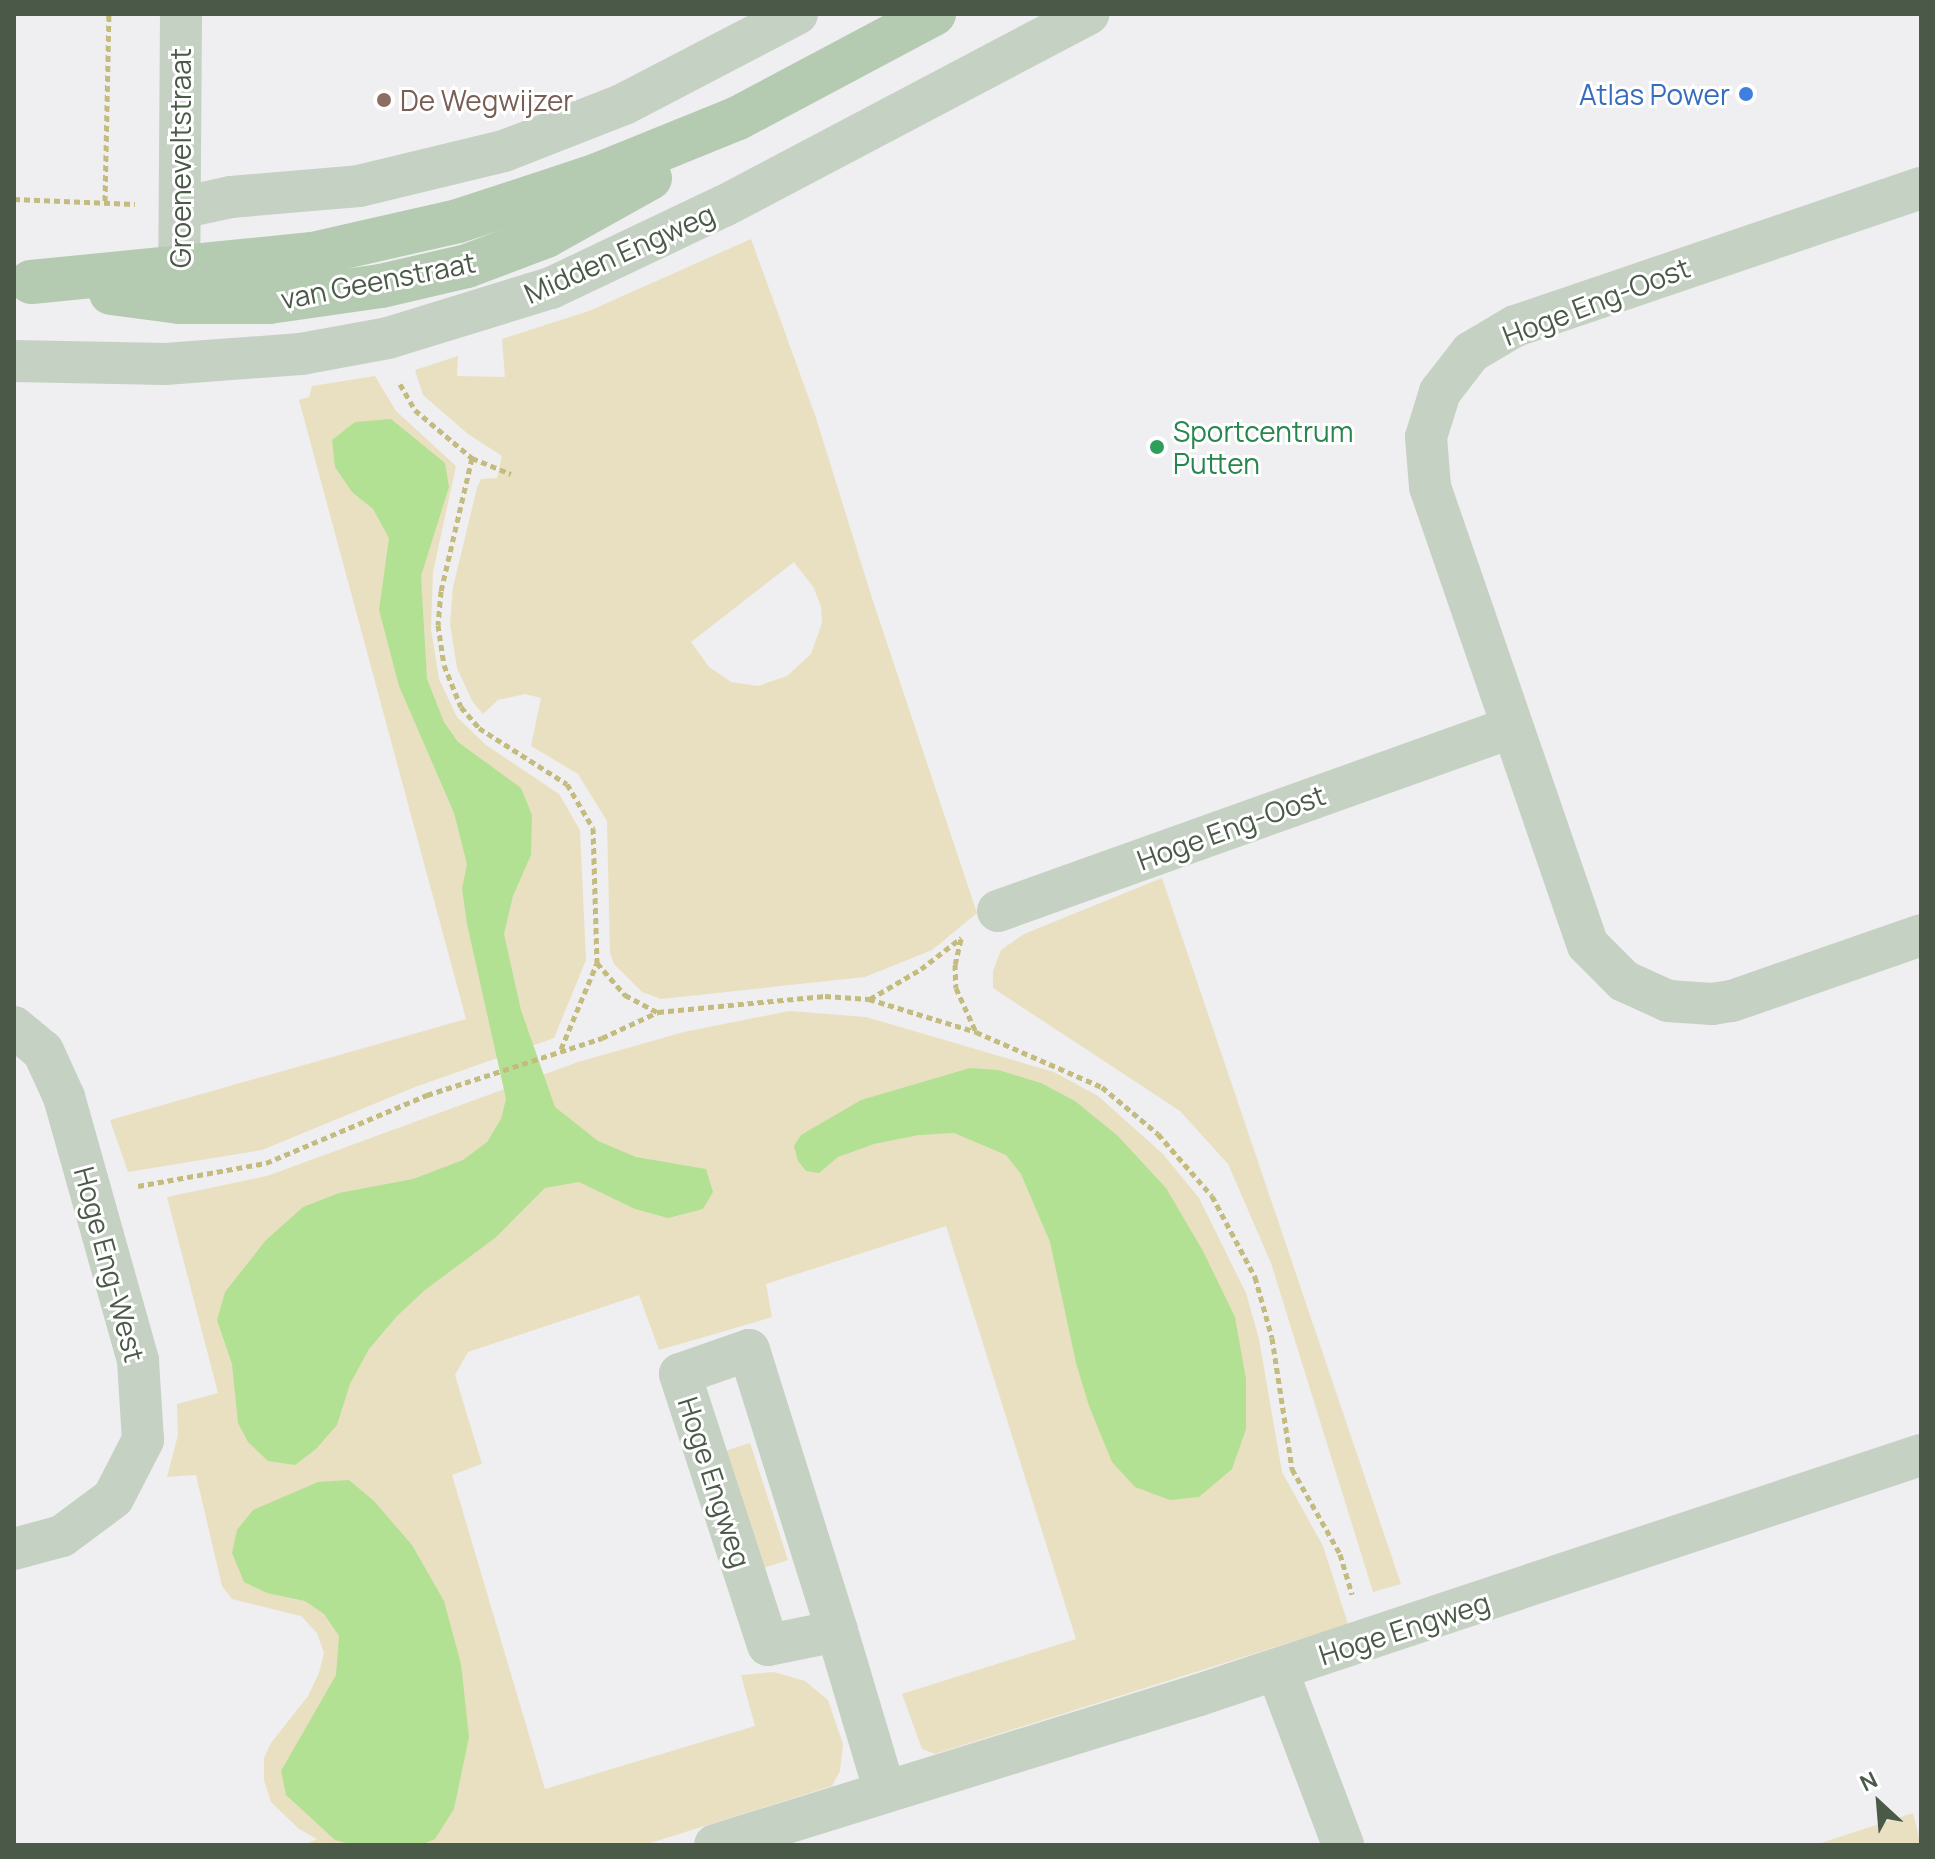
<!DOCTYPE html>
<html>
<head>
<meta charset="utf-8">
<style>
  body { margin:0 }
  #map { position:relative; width:1935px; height:1859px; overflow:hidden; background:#efeef0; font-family:Manrope,sans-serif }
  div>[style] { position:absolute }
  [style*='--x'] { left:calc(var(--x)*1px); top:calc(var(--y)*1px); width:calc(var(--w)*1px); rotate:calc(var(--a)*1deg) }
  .green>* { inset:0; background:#e9e0c2; transform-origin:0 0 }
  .water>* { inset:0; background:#b3e194 }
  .path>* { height:5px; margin-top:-2.5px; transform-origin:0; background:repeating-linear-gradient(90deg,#c3bc7e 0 6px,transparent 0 10px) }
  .street>* { height:42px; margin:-21px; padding:0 21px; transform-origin:21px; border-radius:21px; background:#c5d1c3 }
  .primary>* { height:44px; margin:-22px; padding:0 22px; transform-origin:22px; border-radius:22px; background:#b4cab1 }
  .dots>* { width:22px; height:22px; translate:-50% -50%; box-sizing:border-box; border:4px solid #fff; border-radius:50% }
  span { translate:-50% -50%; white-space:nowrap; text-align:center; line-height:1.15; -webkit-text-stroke:6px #fff; paint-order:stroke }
  .shop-label { font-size:28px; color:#366cbe }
  .right { translate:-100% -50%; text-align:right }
  .education-label { font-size:28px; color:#785e54 }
  .left { translate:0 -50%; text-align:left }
  .street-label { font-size:28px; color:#4b5949 }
  .leisure-label { font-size:28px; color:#27864d }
  .frame { position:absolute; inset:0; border:16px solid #4b5949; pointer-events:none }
  .north { position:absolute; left:1839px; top:1763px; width:80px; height:80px; -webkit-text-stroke:6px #fff; paint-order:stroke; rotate:334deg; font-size:22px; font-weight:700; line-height:32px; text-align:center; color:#4b5949 }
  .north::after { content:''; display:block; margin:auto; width:28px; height:36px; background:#4b5949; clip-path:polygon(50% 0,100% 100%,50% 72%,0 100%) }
</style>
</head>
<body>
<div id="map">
  <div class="green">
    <div style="clip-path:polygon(evenodd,751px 239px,816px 418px,872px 598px,977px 913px,932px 950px,865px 977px,661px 999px,642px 992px,614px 964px,610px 953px,607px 821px,578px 774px,531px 746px,541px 698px,525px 694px,498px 700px,483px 714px,472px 701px,457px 668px,450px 624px,453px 587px,477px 488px,481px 479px,497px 478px,502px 456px,468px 434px,423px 395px,415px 370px,458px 356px,457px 376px,505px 377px,502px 339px,589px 311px,751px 239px,794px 562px,814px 588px,821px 607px,822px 623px,811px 654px,787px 676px,758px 686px,731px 682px,709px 667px,691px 642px,794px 562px)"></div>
    <div style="clip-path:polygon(375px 376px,396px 411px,456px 466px,433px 572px,431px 629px,439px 679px,457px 717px,486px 745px,559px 794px,580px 830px,586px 960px,554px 1038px,415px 1087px,262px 1150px,128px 1172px,110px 1120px,466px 1019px,299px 400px,309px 397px,312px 386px)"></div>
    <div style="clip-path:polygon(1162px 878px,1401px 1584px,1373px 1592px,1271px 1263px,1228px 1164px,1180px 1111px,993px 988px,993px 971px,1001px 950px,1024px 934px)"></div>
    <div style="clip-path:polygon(789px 1011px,866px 1017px,1054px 1072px,1098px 1096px,1163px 1154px,1199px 1198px,1246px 1293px,1259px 1339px,1282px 1472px,1323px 1546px,1348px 1624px,935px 1754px,922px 1749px,902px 1694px,1076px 1639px,946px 1226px,766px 1284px,772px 1317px,725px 1331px,659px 1350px,639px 1295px,468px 1352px,455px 1375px,482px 1464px,452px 1475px,545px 1789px,755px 1726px,741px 1675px,774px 1672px,805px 1681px,828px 1700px,843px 1744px,840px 1771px,832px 1786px,644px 1845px,303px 1845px,317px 1839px,299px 1829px,271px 1802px,264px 1780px,264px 1758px,271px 1743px,308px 1696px,319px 1673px,324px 1653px,317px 1633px,301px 1616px,232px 1599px,222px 1586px,196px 1475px,167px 1477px,178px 1435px,177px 1404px,218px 1393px,167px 1197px,267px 1176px,578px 1062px,684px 1032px)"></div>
    <div style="left:750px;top:1443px;width:123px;height:31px;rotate:72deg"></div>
    <div style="clip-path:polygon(1913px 1813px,1921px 1845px,1815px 1845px)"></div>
  </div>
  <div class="water">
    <div style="clip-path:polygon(391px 419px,445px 463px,449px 487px,421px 576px,427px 679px,444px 722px,458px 742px,521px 788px,532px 815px,531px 855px,513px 896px,504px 934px,521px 1010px,555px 1107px,598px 1141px,636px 1157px,706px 1169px,713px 1192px,703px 1209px,668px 1218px,635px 1209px,579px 1182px,545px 1188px,495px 1238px,425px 1290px,397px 1316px,369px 1349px,350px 1384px,337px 1425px,316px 1449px,295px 1465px,268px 1461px,248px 1442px,238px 1423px,232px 1364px,217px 1320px,225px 1292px,266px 1240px,303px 1207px,339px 1193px,413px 1179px,463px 1160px,487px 1142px,501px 1119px,506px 1099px,467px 924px,462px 889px,467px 864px,454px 813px,399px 686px,379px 610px,389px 538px,373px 509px,352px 492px,335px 467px,332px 440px,355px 422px)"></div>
    <div style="clip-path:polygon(970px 1068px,998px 1070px,1041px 1083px,1075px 1101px,1118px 1136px,1166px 1188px,1203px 1251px,1235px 1317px,1246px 1379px,1246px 1429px,1232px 1469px,1199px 1497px,1170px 1500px,1135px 1487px,1112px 1462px,1089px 1406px,1076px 1363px,1050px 1242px,1021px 1174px,1006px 1155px,954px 1133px,919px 1135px,874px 1144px,838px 1157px,819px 1173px,806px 1171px,798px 1161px,794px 1146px,801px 1135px,861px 1100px)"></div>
    <div style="clip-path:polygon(349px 1480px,374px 1501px,412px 1545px,444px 1601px,461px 1664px,469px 1737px,454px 1809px,435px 1839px,421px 1845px,354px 1845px,335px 1840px,286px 1795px,281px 1771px,336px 1675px,339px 1636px,324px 1614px,305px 1601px,267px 1593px,244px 1582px,232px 1553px,237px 1530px,253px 1510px,318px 1482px)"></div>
  </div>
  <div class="path">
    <div style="--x:14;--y:199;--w:121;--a:2.4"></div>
    <div style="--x:105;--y:201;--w:187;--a:-88.8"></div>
    <div style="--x:400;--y:384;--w:30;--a:60"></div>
    <div style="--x:415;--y:410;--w:75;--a:40.1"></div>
    <div style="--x:472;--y:458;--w:137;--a:103.1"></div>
    <div style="--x:441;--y:591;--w:34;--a:95"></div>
    <div style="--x:438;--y:625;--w:40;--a:81.5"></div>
    <div style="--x:444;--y:665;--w:45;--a:68"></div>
    <div style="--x:461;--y:707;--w:28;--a:49"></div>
    <div style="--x:479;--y:728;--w:104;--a:32.5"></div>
    <div style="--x:567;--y:784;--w:51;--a:59.4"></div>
    <div style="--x:593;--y:828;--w:135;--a:88.3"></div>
    <div style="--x:597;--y:963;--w:43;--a:48.8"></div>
    <div style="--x:625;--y:995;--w:36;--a:28"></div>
    <div style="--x:472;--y:458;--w:42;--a:22.3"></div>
    <div style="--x:961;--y:939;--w:26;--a:103"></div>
    <div style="--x:955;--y:964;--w:24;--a:88"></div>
    <div style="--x:956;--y:988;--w:48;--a:65.6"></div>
    <div style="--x:870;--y:999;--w:59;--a:-30.5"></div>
    <div style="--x:921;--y:969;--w:51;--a:-37.8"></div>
    <div style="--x:561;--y:1049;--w:93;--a:-67.3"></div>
    <div style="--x:138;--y:1186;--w:130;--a:-10.2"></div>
    <div style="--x:266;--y:1163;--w:175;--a:-22.9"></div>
    <div style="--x:427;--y:1095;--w:184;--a:-18"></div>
    <div style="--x:602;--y:1038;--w:62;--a:-24.9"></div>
    <div style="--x:658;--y:1012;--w:168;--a:-5.5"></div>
    <div style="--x:825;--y:996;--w:44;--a:3.9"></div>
    <div style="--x:869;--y:999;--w:112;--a:17.1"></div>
    <div style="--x:976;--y:1032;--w:137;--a:23.6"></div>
    <div style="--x:1102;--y:1087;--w:73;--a:40"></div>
    <div style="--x:1158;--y:1134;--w:82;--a:48.9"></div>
    <div style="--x:1212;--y:1196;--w:92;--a:62"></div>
    <div style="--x:1255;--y:1277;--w:63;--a:74.4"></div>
    <div style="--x:1272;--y:1338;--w:133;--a:81.3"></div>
    <div style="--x:1292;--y:1469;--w:98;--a:60.5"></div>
    <div style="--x:1340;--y:1554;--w:42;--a:73.3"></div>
  </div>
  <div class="street">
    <div style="--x:1921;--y:188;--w:429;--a:161.2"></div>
    <div style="--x:1515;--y:326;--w:51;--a:149.4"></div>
    <div style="--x:1471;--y:352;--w:51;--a:127.8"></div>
    <div style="--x:1440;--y:392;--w:47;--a:107.3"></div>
    <div style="--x:1426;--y:437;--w:50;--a:85.4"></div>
    <div style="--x:1430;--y:487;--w:484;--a:71"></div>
    <div style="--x:1588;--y:945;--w:51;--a:45"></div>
    <div style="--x:1624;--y:981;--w:48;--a:24.4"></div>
    <div style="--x:1668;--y:1001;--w:44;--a:3.9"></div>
    <div style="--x:1712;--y:1004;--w:20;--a:-9"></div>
    <div style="--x:1732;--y:1001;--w:200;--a:-19.2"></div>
    <div style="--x:180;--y:208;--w:52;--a:-12.2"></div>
    <div style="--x:231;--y:197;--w:128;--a:-4.9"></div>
    <div style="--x:359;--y:186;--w:149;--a:-13.6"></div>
    <div style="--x:504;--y:151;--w:129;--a:-21.4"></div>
    <div style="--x:624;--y:104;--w:195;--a:-27.5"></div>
    <div style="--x:179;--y:301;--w:287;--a:-89.6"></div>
    <div style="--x:14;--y:361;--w:151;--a:1.1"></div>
    <div style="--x:165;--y:364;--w:136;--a:-4.2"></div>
    <div style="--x:301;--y:354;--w:88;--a:-10.4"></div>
    <div style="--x:388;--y:338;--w:170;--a:-17.1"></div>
    <div style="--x:551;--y:288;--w:191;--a:-25.4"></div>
    <div style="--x:724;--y:206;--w:412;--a:-27.8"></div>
    <div style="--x:998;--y:911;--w:544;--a:-19.67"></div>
    <div style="--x:14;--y:1027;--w:38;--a:40"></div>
    <div style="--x:43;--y:1051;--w:51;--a:65.5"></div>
    <div style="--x:64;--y:1097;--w:274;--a:74.3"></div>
    <div style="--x:138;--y:1361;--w:79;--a:86.4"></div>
    <div style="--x:143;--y:1440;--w:65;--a:117.3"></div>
    <div style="--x:113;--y:1498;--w:64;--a:143.3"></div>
    <div style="--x:62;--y:1536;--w:50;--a:164.8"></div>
    <div style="--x:837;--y:1631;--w:70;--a:168.5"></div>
    <div style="--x:768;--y:1645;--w:285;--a:-108"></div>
    <div style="--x:680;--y:1374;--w:73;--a:-19.2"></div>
    <div style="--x:749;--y:1350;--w:294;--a:72.6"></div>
    <div style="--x:837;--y:1631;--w:168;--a:73.4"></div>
    <div style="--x:1277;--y:1670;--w:187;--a:69.3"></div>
    <div style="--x:715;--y:1845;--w:507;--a:-17.22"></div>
    <div style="--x:1199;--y:1695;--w:761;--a:-18.39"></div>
  </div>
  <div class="primary">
    <div style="--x:31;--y:282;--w:283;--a:-5.7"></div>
    <div style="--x:313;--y:254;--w:149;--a:-12.8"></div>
    <div style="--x:458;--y:221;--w:144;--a:-18.2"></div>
    <div style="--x:595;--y:176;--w:154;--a:-22.1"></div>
    <div style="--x:738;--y:118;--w:222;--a:-28"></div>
    <div style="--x:111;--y:293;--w:69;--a:7.5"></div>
    <div style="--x:179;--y:302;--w:90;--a:0"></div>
    <div style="--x:269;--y:302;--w:113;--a:-8.1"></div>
    <div style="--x:381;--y:286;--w:88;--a:-13.1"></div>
    <div style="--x:467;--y:266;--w:85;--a:-20.8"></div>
    <div style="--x:546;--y:236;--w:119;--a:-29.1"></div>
  </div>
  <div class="dots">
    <div style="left:1746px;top:94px;background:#3f7fe0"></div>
    <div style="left:384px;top:100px;background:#8d6e63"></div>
    <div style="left:1157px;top:447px;background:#2e9e5b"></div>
  </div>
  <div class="shop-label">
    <span class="right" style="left:1730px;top:94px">Atlas Power</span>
  </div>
  <div class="education-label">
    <span class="left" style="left:400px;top:100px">De Wegwijzer</span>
  </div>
  <div class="street-label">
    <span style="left:180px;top:158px;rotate:-90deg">Groeneveltstraat</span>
    <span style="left:619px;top:253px;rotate:-24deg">Midden Engweg</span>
    <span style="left:378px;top:280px;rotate:-11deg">van Geenstraat</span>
    <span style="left:1596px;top:301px;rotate:-21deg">Hoge Eng-Oost</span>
    <span style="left:1231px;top:827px;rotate:-20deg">Hoge Eng-Oost</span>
    <span style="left:110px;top:1264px;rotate:75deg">Hoge Eng-West</span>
    <span style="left:715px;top:1482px;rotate:72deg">Hoge Engweg</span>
    <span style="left:1404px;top:1628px;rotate:-18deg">Hoge Engweg</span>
  </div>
  <div class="leisure-label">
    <span class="left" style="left:1173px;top:447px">Sportcentrum<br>Putten</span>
  </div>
  <div class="frame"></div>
  <div class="north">N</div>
</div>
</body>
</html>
